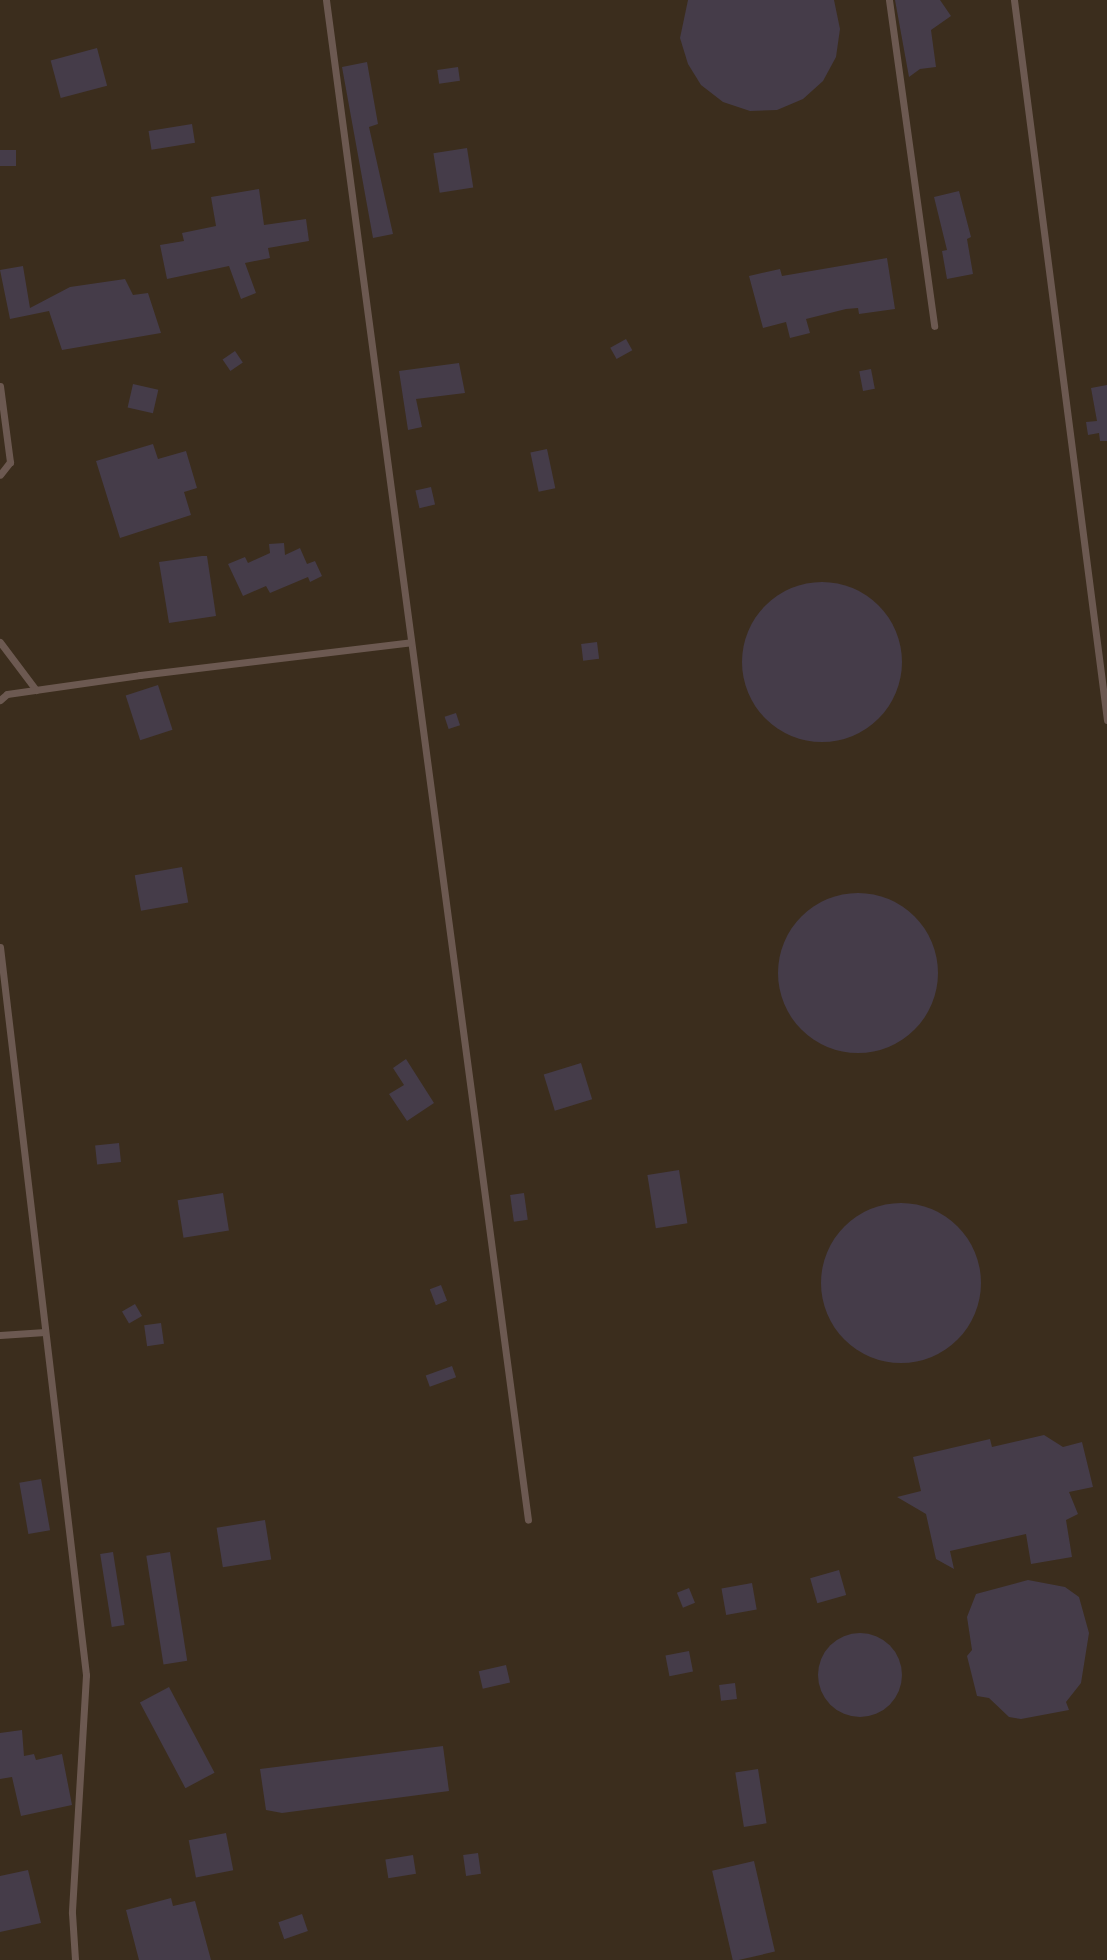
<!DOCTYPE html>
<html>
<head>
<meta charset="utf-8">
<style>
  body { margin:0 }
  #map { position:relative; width:1107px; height:1960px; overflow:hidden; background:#2e251a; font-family:Spectral,serif }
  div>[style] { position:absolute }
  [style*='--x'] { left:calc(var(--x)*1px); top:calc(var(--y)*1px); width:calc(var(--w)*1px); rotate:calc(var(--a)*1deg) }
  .built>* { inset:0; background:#3b2d1d; transform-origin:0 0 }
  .building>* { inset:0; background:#453c49; transform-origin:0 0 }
  .round { border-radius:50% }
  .lane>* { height:7px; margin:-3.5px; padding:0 3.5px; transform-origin:3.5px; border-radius:3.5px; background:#6c5951 }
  span { translate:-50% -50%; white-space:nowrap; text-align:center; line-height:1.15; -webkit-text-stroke:5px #241b11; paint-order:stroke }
</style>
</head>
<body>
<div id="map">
  <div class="built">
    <div style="left:0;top:0;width:1107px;height:1960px"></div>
  </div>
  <div class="building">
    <div style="clip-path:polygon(688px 0,834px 0,840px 29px,836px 57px,823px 81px,803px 99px,777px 110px,750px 111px,723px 102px,701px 85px,688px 64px,680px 38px)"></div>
    <div style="clip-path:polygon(895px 0,940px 0,951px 16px,931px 30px,936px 67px,920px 69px,909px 77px)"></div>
    <div style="left:97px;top:48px;width:39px;height:48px;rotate:75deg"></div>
    <div style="clip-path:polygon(367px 62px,378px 124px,369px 127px,393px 234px,373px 238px,342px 67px)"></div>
    <div style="left:458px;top:67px;width:14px;height:21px;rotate:82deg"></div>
    <div style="left:192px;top:124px;width:19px;height:44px;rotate:81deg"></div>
    <div style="left:467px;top:148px;width:40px;height:34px;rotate:81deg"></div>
    <div style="left:0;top:150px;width:16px;height:16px"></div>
    <div style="clip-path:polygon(259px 189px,264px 225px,306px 219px,309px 241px,268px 248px,270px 258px,245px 263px,256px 293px,241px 299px,229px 266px,167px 279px,160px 245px,184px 241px,182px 233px,216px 226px,211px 197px)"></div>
    <div style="clip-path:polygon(959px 191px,971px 237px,967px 239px,973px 274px,947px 279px,942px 251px,947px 250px,934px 197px)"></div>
    <div style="clip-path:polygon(887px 258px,895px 309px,859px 314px,858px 308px,846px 309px,806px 319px,810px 333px,790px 338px,786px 322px,763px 328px,749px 276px,780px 269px,782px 276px)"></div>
    <div style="clip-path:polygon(23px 266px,30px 308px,70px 287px,125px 279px,133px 295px,148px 293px,161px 333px,62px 350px,49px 311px,10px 319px,0 270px)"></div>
    <div style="left:626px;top:339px;width:13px;height:18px;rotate:61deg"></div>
    <div style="left:235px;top:351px;width:14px;height:15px;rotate:56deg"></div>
    <div style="clip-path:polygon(459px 363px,465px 393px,416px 399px,422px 427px,408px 430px,399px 371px)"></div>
    <div style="left:871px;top:369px;width:20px;height:12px;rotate:79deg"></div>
    <div style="left:133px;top:384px;width:26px;height:24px;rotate:13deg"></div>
    <div style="clip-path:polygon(1107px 385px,1107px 441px,1100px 441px,1099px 433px,1088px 435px,1086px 422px,1097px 421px,1091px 388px)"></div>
    <div style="clip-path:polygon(153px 444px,158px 459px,186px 451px,197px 488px,184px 492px,191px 515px,120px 538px,96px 461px)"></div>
    <div style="left:547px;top:449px;width:40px;height:17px;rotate:78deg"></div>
    <div style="left:431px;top:487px;width:18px;height:16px;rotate:77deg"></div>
    <div style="clip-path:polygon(284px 543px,285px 555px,300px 548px,307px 564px,315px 561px,322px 576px,310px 582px,308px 577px,270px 593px,266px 586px,243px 596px,228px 564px,245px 557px,248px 563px,270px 553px,269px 544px)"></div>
    <div style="clip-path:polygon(202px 556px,207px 556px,216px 616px,169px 623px,159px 562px)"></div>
    <div class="round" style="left:742px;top:582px;width:160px;height:160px"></div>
    <div style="left:597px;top:642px;width:17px;height:16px;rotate:83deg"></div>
    <div style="left:158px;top:685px;width:47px;height:34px;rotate:72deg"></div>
    <div style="left:456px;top:713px;width:13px;height:12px;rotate:72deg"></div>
    <div style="left:182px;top:867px;width:36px;height:48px;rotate:80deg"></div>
    <div class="round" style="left:778px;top:893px;width:160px;height:160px"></div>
    <div style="clip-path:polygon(406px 1059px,434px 1103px,407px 1121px,389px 1094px,404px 1085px,393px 1068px)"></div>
    <div style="left:581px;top:1063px;width:38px;height:39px;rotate:73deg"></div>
    <div style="left:119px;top:1143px;width:19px;height:24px;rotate:84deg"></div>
    <div style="left:679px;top:1170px;width:54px;height:32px;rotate:81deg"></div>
    <div style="left:223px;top:1193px;width:38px;height:46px;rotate:81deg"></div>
    <div style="left:524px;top:1193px;width:27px;height:14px;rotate:82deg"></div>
    <div class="round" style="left:821px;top:1203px;width:160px;height:160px"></div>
    <div style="left:441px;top:1285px;width:17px;height:12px;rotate:69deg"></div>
    <div style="left:135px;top:1304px;width:14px;height:15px;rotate:60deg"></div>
    <div style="left:161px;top:1323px;width:21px;height:17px;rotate:82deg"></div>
    <div style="left:452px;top:1366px;width:12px;height:28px;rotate:70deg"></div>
    <div style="clip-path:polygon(1044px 1435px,1063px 1447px,1082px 1442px,1093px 1487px,1069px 1492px,1078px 1514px,1066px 1520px,1072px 1557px,1031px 1564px,1026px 1534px,950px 1551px,954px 1569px,936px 1559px,926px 1514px,897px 1497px,921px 1491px,913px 1457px,990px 1439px,992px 1447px)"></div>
    <div style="left:41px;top:1479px;width:52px;height:22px;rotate:80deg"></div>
    <div style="left:265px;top:1520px;width:40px;height:49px;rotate:81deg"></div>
    <div style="left:113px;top:1552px;width:74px;height:13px;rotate:81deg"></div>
    <div style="left:170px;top:1552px;width:110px;height:24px;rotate:81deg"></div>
    <div style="left:839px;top:1570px;width:26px;height:30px;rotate:74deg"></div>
    <div style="clip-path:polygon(1028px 1580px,1065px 1587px,1079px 1597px,1089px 1633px,1081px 1683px,1066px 1702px,1069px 1710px,1021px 1719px,1009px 1717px,989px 1698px,977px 1696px,967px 1656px,972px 1650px,967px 1617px,976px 1594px)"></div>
    <div style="left:752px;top:1583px;width:27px;height:31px;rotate:80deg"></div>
    <div style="left:689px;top:1588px;width:16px;height:13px;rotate:68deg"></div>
    <div class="round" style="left:818px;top:1633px;width:84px;height:84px"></div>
    <div style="left:689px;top:1651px;width:21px;height:24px;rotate:79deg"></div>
    <div style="left:506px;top:1665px;width:18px;height:28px;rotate:77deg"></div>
    <div style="left:735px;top:1683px;width:16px;height:16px;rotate:83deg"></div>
    <div style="left:169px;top:1687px;width:97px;height:33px;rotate:62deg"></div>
    <div style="clip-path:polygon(22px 1730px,24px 1756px,34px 1754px,36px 1760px,62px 1754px,72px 1805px,21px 1816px,12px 1777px,0 1779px,0 1733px)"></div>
    <div style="clip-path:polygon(443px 1746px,449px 1791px,282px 1813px,266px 1810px,260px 1769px)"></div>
    <div style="left:758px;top:1769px;width:55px;height:23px;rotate:81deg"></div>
    <div style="left:226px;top:1833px;width:38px;height:38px;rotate:79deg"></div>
    <div style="left:478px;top:1853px;width:21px;height:15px;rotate:82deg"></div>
    <div style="left:413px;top:1855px;width:19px;height:28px;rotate:81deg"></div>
    <div style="left:754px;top:1861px;width:93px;height:43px;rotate:77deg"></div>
    <div style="clip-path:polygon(28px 1870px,41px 1923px,0 1932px,0 1876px)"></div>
    <div style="clip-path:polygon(171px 1898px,173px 1906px,195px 1901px,211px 1960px,139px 1960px,126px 1910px)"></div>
    <div style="left:302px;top:1914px;width:18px;height:25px;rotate:71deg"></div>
  </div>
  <div class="lane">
    <div style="--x:326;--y:0;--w:1533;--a:82.43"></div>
    <div style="--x:889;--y:0;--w:329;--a:82.1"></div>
    <div style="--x:1014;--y:0;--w:726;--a:82.64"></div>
    <div style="--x:0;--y:386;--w:77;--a:82.5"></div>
    <div style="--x:10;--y:462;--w:16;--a:128"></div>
    <div style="--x:0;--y:642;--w:60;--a:53.1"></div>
    <div style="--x:0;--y:700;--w:9;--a:-41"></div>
    <div style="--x:7;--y:694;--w:134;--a:-8.1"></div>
    <div style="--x:140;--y:675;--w:273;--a:-6.9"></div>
    <div style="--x:0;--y:947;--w:733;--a:83.26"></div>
    <div style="--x:86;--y:1675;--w:238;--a:93.4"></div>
    <div style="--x:72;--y:1913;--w:47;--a:86.3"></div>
    <div style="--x:0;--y:1335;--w:45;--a:-3.8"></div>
  </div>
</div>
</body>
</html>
